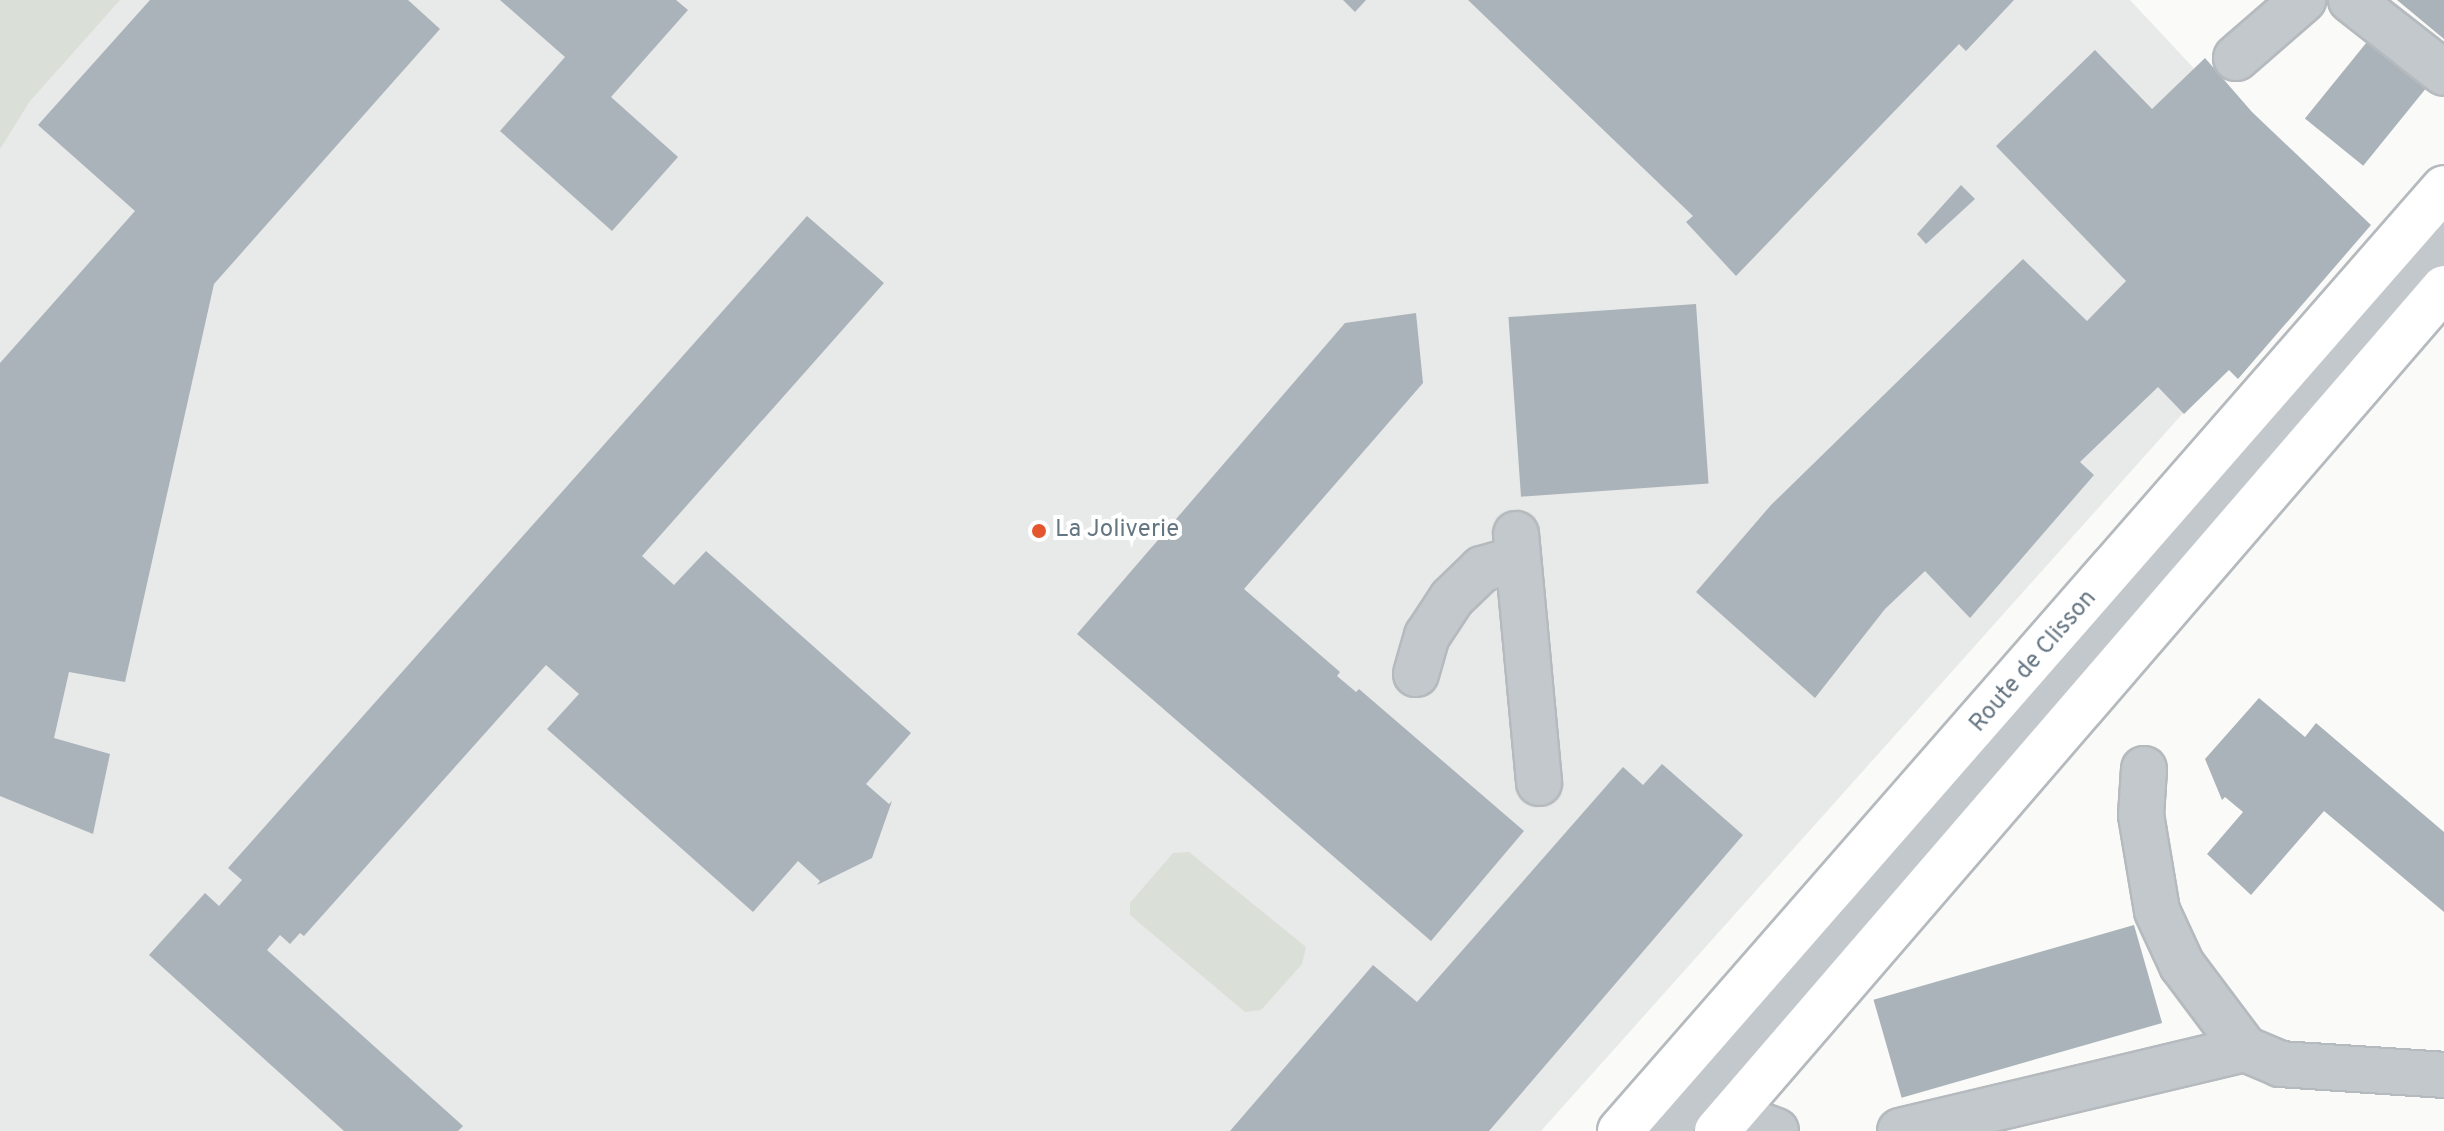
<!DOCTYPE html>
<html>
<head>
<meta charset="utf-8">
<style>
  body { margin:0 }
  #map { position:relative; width:2444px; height:1131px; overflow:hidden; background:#fafaf8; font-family:Overpass,sans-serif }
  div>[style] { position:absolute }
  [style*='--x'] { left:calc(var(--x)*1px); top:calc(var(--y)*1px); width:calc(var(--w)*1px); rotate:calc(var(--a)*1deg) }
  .built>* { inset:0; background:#e8e9e9 }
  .green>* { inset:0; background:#dadfd7 }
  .building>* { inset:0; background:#aab3b9; transform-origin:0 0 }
  .roads { filter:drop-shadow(2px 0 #b5babe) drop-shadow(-2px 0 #b5babe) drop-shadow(0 2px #b5babe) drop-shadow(0 -2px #b5babe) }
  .minor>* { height:44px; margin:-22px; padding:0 22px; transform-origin:22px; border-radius:22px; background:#c3c8cc }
  .major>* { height:44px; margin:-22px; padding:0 22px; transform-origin:22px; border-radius:22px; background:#fff }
  .dots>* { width:22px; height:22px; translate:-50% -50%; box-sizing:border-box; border:4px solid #fff; border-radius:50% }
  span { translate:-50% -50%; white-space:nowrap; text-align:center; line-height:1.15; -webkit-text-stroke:8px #fff; paint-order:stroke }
  .poi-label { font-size:24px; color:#657683 }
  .left { translate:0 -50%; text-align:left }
  .street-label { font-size:24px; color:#657683 }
</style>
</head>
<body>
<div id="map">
  <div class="built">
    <div style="clip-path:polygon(0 0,2130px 0,2346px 231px,1541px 1131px,0 1131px)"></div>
  </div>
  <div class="green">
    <div style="clip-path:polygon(0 0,120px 0,30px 101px,0 149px)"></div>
    <div style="clip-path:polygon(1189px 852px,1306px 947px,1302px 964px,1261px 1010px,1245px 1012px,1130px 915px,1130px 903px,1173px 853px)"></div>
  </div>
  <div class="building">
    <div style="clip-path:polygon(150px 0,408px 0,440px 29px,214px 284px,125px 682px,69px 672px,54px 738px,110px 754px,93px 834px,0 796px,0 363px,135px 211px,38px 125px)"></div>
    <div style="clip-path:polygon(500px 0,676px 0,688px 10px,611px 97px,678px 157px,612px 231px,500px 131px,565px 57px)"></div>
    <div style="clip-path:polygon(1343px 0,1366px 0,1355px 12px)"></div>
    <div style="clip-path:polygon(1468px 0,2014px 0,1966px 51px,1959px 44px,1736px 276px,1686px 222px,1693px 216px)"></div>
    <div style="clip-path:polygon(2397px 0,2444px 0,2444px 39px)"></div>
    <div style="left:2371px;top:37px;width:75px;height:105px;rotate:39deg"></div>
    <div style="clip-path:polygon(2095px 50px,2152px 109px,2205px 58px,2252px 112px,2371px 225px,2238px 379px,2229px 370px,2184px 414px,2158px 387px,2080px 462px,2094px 475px,1970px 618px,1925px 571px,1885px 609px,1815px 698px,1696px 592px,1771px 505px,2023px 259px,2087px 321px,2126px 281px,1996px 146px)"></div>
    <div style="clip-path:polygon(1961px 185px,1975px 199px,1926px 244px,1917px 234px)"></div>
    <div style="clip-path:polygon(807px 216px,884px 283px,642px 556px,674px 585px,706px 551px,911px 733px,866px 784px,889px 804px,892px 801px,872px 858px,817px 885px,820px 881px,798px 861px,753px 912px,547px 729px,579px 694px,546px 665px,304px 936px,300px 933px,290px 944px,280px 935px,267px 950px,463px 1126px,458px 1131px,344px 1131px,149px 955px,205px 893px,219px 906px,242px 880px,228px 868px)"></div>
    <div style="left:1696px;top:304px;width:180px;height:188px;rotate:86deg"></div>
    <div style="clip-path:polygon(1416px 313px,1423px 383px,1244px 589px,1340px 672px,1337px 676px,1356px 692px,1359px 689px,1524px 831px,1431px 941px,1077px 634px,1345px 323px)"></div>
    <div style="clip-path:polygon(2259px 698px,2305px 737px,2316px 723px,2444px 832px,2444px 912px,2324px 811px,2251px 895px,2207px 854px,2243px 812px,2225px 797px,2222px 800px,2205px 759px)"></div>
    <div style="clip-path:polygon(1662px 764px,1743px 835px,1489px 1131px,1230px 1131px,1373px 965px,1417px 1002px,1623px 767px,1643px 785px)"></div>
    <div style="left:2134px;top:925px;width:102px;height:271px;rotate:74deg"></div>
  </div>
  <div class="roads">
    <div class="minor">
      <div style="--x:2351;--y:0;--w:118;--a:38.1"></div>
      <div style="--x:2236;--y:58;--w:89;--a:-40.9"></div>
      <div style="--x:1516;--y:534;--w:250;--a:84.7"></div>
      <div style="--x:1416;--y:674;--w:40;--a:-74"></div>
      <div style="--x:1427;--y:636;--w:45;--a:-56.7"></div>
      <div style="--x:1452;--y:598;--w:42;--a:-44"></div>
      <div style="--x:1482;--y:569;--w:37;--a:-16"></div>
      <div style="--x:2144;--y:769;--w:46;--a:93.7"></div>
      <div style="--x:2141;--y:815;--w:97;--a:80.5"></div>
      <div style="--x:2157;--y:911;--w:60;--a:65.2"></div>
      <div style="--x:2182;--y:965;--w:105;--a:53.1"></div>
      <div style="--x:2245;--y:1049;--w:38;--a:23"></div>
      <div style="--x:2280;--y:1064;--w:164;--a:3.8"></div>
      <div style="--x:1730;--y:1114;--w:49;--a:20.3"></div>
      <div style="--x:1664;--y:1131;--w:1188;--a:-48.96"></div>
      <div style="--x:1900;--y:1131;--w:355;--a:-13.4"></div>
    </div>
    <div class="major">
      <div style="--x:1620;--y:1131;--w:1252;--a:-48.85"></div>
      <div style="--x:1717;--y:1131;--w:1113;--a:-49.23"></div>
    </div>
  </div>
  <div class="dots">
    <div style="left:1039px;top:531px;background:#e4572e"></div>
  </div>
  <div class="poi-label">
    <span class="left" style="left:1055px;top:531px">La Joliverie</span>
  </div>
  <div class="street-label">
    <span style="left:2034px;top:662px;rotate:-49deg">Route de Clisson</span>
  </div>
</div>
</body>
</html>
